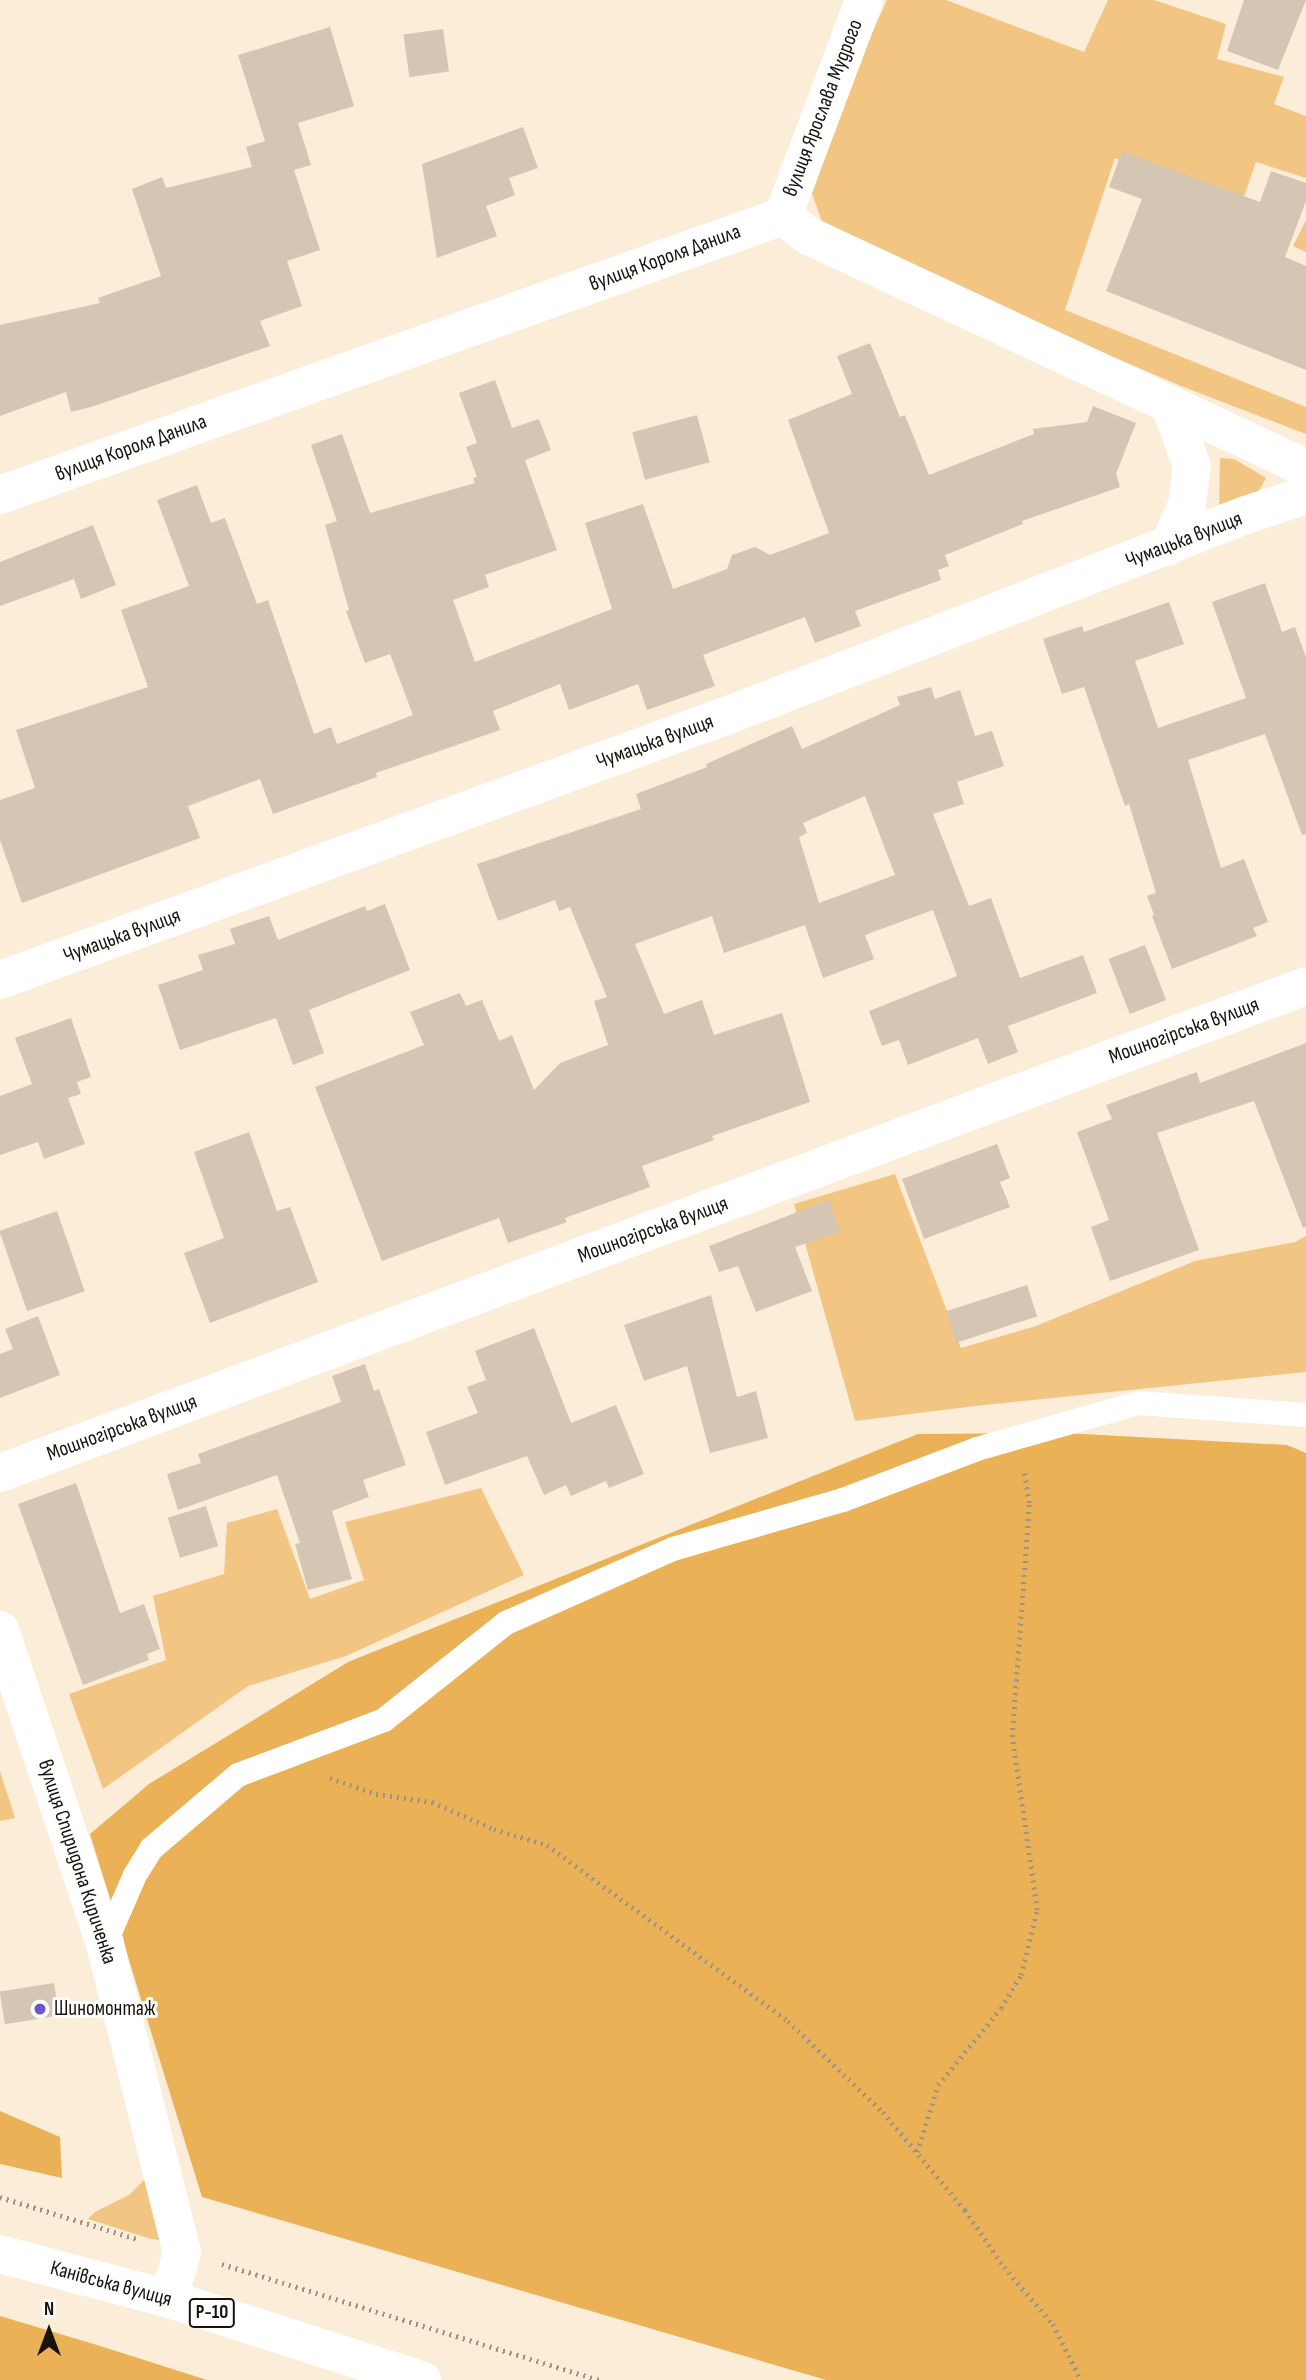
<!DOCTYPE html>
<html>
<head>
<meta charset="utf-8">
<style>
  body { margin:0 }
  #map { position:relative; width:1306px; height:2380px; overflow:hidden; background:#fcedd9; font-family:"Sofia Sans Condensed",sans-serif }
  div>[style] { position:absolute }
  [style*='--x'] { left:calc(var(--x)*1px); top:calc(var(--y)*1px); width:calc(var(--w)*1px); rotate:calc(var(--a)*1deg) }
  .green>* { inset:0; background:#f3c582 }
  .forest>* { inset:0; background:#ebb156 }
  .building>* { inset:0; background:#d4c6b2; transform-origin:0 0 }
  .path>* { height:4.5px; margin-top:-2.25px; transform-origin:0; background:repeating-linear-gradient(90deg,#9d9284 0 2px,transparent 0 7px) }
  .service>* { height:24px; margin:-12px; padding:0 12px; transform-origin:12px; border-radius:12px; background:#fff }
  .minor>* { height:38px; margin:-19px; padding:0 19px; transform-origin:19px; border-radius:19px; background:#fff }
  .primary>* { height:38px; margin:-19px; padding:0 19px; transform-origin:19px; border-radius:19px; background:#fff }
  .dots>* { width:19px; height:19px; translate:-50% -50%; box-sizing:border-box; border:4px solid #fdfdfd; border-radius:50% }
  span { translate:-50% -50%; white-space:nowrap; text-align:center; line-height:1.15; -webkit-text-stroke:6px #fdfdfd; paint-order:stroke }
  .shield-label span { padding:2px 5px; background:#fdfdfd; border:2px solid; border-radius:5px; -webkit-text-stroke-width:0 }
  .shield-label { font-size:19px; color:#18130c; font-weight:700 }
  .street-label { font-size:21px; color:#18130c }
  .poi-label { font-size:21px; color:#18130c }
  .left { translate:0 -50%; text-align:left }
  .north { position:absolute; left:14px; top:2296px; width:70px; height:70px; -webkit-text-stroke:5px #fdfdfd; paint-order:stroke; rotate:0deg; font-size:19px; font-weight:700; line-height:28px; text-align:center; color:#18130c }
  .north::after { content:''; display:block; margin:auto; width:24px; height:32px; background:#18130c; clip-path:polygon(50% 0,100% 100%,50% 72%,0 100%) }
</style>
</head>
<body>
<div id="map">
  <div class="green">
    <div style="clip-path:polygon(887px 0,946px 0,1084px 52px,1108px 0,1154px 0,1226px 24px,1217px 59px,1284px 77px,1274px 104px,1306px 116px,1306px 178px,1256px 162px,1241px 205px,1115px 158px,1065px 310px,1306px 407px,1306px 434px,1181px 386px,990px 304px,824px 228px,812px 193px,847px 88px)"></div>
    <div style="clip-path:polygon(1306px 220px,1306px 252px,1293px 246px)"></div>
    <div style="clip-path:polygon(1220px 458px,1234px 459px,1266px 478px,1258px 492px,1219px 513px)"></div>
    <div style="clip-path:polygon(895px 1174px,961px 1348px,1036px 1326px,1195px 1261px,1295px 1242px,1306px 1236px,1306px 1372px,975px 1406px,855px 1421px,794px 1204px)"></div>
    <div style="clip-path:polygon(481px 1488px,524px 1575px,346px 1656px,248px 1686px,103px 1789px,69px 1694px,166px 1660px,153px 1596px,224px 1574px,227px 1523px,277px 1509px,310px 1599px,364px 1580px,345px 1522px)"></div>
    <div style="clip-path:polygon(0 1771px,15px 1818px,0 1821px)"></div>
    <div style="clip-path:polygon(151px 2173px,166px 2241px,151px 2239px,88px 2219px,95px 2212px,129px 2195px)"></div>
  </div>
  <div class="forest">
    <div style="clip-path:polygon(1064px 1433px,1287px 1445px,1306px 1453px,1306px 2380px,826px 2380px,202px 2197px,90px 1834px,149px 1784px,348px 1662px,918px 1434px)"></div>
    <div style="clip-path:polygon(0 2111px,60px 2137px,62px 2178px,0 2164px)"></div>
    <div style="clip-path:polygon(0 2316px,97px 2345px,207px 2380px,0 2380px)"></div>
  </div>
  <div class="building">
    <div style="clip-path:polygon(1244px 0,1306px 0,1278px 70px,1227px 51px)"></div>
    <div style="clip-path:polygon(330px 27px,354px 106px,298px 123px,311px 165px,294px 170px,320px 250px,287px 261px,302px 306px,260px 321px,270px 346px,91px 407px,71px 412px,66px 392px,0 416px,0 325px,100px 303px,98px 298px,161px 276px,132px 189px,162px 177px,166px 188px,252px 167px,246px 147px,265px 141px,238px 55px)"></div>
    <div style="left:443px;top:29px;width:43px;height:40px;rotate:82deg"></div>
    <div style="clip-path:polygon(523px 127px,538px 168px,509px 178px,515px 195px,486px 206px,497px 236px,437px 258px,422px 164px)"></div>
    <div style="clip-path:polygon(1122px 151px,1260px 202px,1271px 171px,1306px 183px,1306px 201px,1285px 257px,1306px 266px,1306px 370px,1106px 291px,1142px 199px,1109px 187px)"></div>
    <div style="clip-path:polygon(870px 343px,900px 417px,905px 415px,929px 475px,1034px 434px,1033px 429px,1087px 422px,1093px 406px,1136px 423px,1116px 474px,1120px 487px,1022px 521px,1023px 524px,945px 555px,949px 566px,938px 570px,941px 580px,855px 611px,861px 626px,815px 643px,805px 617px,703px 655px,715px 686px,647px 710px,638px 684px,569px 710px,560px 684px,493px 711px,500px 730px,376px 773px,377px 777px,273px 814px,260px 779px,188px 806px,200px 838px,22px 903px,0 840px,0 800px,35px 788px,16px 730px,148px 687px,121px 610px,189px 586px,157px 500px,197px 485px,211px 523px,225px 518px,257px 604px,268px 600px,314px 734px,331px 727px,337px 744px,413px 715px,390px 654px,365px 663px,346px 611px,349px 610px,325px 525px,337px 521px,311px 445px,342px 434px,370px 513px,475px 483px,473px 478px,477px 477px,466px 447px,477px 443px,459px 393px,495px 380px,512px 428px,539px 419px,551px 450px,525px 460px,557px 550px,485px 575px,489px 587px,453px 600px,475px 662px,612px 609px,585px 523px,643px 504px,673px 589px,727px 569px,732px 555px,755px 547px,770px 555px,829px 533px,788px 420px,852px 394px,837px 356px)"></div>
    <div style="left:697px;top:415px;width:49px;height:67px;rotate:75deg"></div>
    <div style="clip-path:polygon(93px 525px,116px 585px,81px 599px,74px 579px,0 606px,0 562px)"></div>
    <div style="clip-path:polygon(1265px 583px,1282px 632px,1295px 627px,1306px 657px,1306px 834px,1302px 835px,1265px 734px,1188px 760px,1221px 868px,1244px 859px,1268px 922px,1253px 928px,1257px 936px,1172px 969px,1152px 916px,1154px 915px,1147px 896px,1156px 893px,1129px 804px,1125px 806px,1084px 687px,1062px 694px,1043px 639px,1082px 626px,1084px 632px,1169px 602px,1184px 644px,1135px 661px,1158px 728px,1246px 698px,1212px 602px)"></div>
    <div style="clip-path:polygon(evenodd,931px 687px,935px 699px,960px 690px,975px 736px,992px 731px,1004px 766px,957px 782px,964px 804px,933px 814px,969px 906px,991px 898px,1020px 978px,1083px 955px,1097px 993px,1008px 1026px,1018px 1052px,988px 1064px,978px 1038px,908px 1065px,899px 1040px,882px 1046px,869px 1011px,957px 976px,933px 910px,865px 935px,874px 959px,823px 978px,805px 925px,724px 953px,712px 916px,635px 944px,664px 1014px,702px 1000px,714px 1035px,782px 1013px,810px 1102px,712px 1136px,714px 1140px,642px 1166px,650px 1187px,565px 1218px,567px 1222px,508px 1243px,499px 1218px,382px 1261px,315px 1087px,424px 1045px,410px 1012px,460px 993px,466px 1006px,482px 1000px,499px 1041px,512px 1035px,534px 1090px,560px 1063px,608px 1045px,594px 1001px,607px 997px,570px 907px,559px 911px,555px 900px,498px 921px,477px 864px,641px 809px,636px 794px,707px 767px,706px 764px,792px 726px,802px 749px,900px 705px,897px 697px,931px 687px,865px 796px,895px 875px,819px 903px,799px 837px,807px 833px,803px 823px,865px 796px)"></div>
    <div style="clip-path:polygon(385px 904px,410px 970px,309px 1010px,324px 1053px,293px 1065px,276px 1018px,180px 1050px,158px 985px,203px 970px,198px 955px,235px 944px,230px 929px,269px 916px,278px 940px,365px 906px,367px 911px)"></div>
    <div style="left:1145px;top:945px;width:59px;height:39px;rotate:69deg"></div>
    <div style="clip-path:polygon(71px 1018px,91px 1077px,77px 1082px,81px 1094px,68px 1098px,85px 1144px,44px 1159px,38px 1142px,0 1155px,0 1096px,32px 1084px,15px 1038px)"></div>
    <div style="clip-path:polygon(1306px 1043px,1306px 1227px,1303px 1228px,1254px 1101px,1157px 1133px,1199px 1250px,1110px 1281px,1091px 1227px,1109px 1220px,1077px 1132px,1112px 1119px,1106px 1105px,1122px 1099px,1197px 1072px,1200px 1083px)"></div>
    <div style="clip-path:polygon(249px 1132px,277px 1211px,290px 1207px,318px 1282px,210px 1323px,184px 1253px,224px 1238px,194px 1152px)"></div>
    <div style="clip-path:polygon(997px 1144px,1010px 1178px,1000px 1182px,1010px 1207px,924px 1239px,902px 1179px)"></div>
    <div style="clip-path:polygon(829px 1200px,840px 1232px,795px 1247px,812px 1291px,756px 1312px,738px 1266px,719px 1272px,709px 1246px)"></div>
    <div style="left:57px;top:1211px;width:85px;height:61px;rotate:71deg"></div>
    <div style="left:1027px;top:1285px;width:33px;height:85px;rotate:72deg"></div>
    <div style="clip-path:polygon(711px 1295px,737px 1397px,756px 1391px,768px 1438px,710px 1453px,687px 1366px,644px 1381px,624px 1325px)"></div>
    <div style="clip-path:polygon(38px 1316px,60px 1375px,0 1398px,0 1354px,13px 1349px,5px 1329px)"></div>
    <div style="clip-path:polygon(534px 1328px,571px 1423px,616px 1405px,644px 1474px,609px 1488px,606px 1481px,571px 1496px,566px 1485px,544px 1495px,527px 1456px,445px 1485px,426px 1432px,478px 1413px,467px 1387px,486px 1380px,475px 1351px)"></div>
    <div style="clip-path:polygon(365px 1364px,374px 1391px,379px 1389px,406px 1465px,363px 1480px,369px 1497px,332px 1511px,352px 1579px,308px 1590px,295px 1544px,300px 1543px,277px 1475px,178px 1510px,167px 1474px,201px 1463px,198px 1454px,341px 1402px,332px 1376px)"></div>
    <div style="clip-path:polygon(76px 1483px,120px 1613px,144px 1604px,160px 1649px,147px 1654px,149px 1660px,83px 1685px,18px 1504px)"></div>
    <div style="left:206px;top:1506px;width:42px;height:40px;rotate:73deg"></div>
    <div style="left:54px;top:1983px;width:33px;height:55px;rotate:81deg"></div>
  </div>
  <div class="path">
    <div style="--x:330;--y:1778;--w:49;--a:19.2"></div>
    <div style="--x:376;--y:1794;--w:57;--a:8.1"></div>
    <div style="--x:432;--y:1802;--w:68;--a:23.5"></div>
    <div style="--x:494;--y:1829;--w:55;--a:16.8"></div>
    <div style="--x:547;--y:1845;--w:298;--a:36.1"></div>
    <div style="--x:788;--y:2021;--w:132;--a:43.8"></div>
    <div style="--x:883;--y:2112;--w:128;--a:50.1"></div>
    <div style="--x:965;--y:2210;--w:69;--a:55.6"></div>
    <div style="--x:1004;--y:2267;--w:75;--a:49.3"></div>
    <div style="--x:1053;--y:2324;--w:63;--a:63.4"></div>
    <div style="--x:917;--y:2152;--w:70;--a:-72.6"></div>
    <div style="--x:938;--y:2085;--w:99;--a:-50.7"></div>
    <div style="--x:1001;--y:2008;--w:39;--a:-59"></div>
    <div style="--x:1021;--y:1975;--w:67;--a:-76.2"></div>
    <div style="--x:1037;--y:1910;--w:175;--a:-98.2"></div>
    <div style="--x:1012;--y:1737;--w:235;--a:-85.8"></div>
    <div style="--x:1029;--y:1503;--w:33;--a:-99"></div>
    <div style="--x:0;--y:2197;--w:143;--a:17"></div>
    <div style="--x:222;--y:2264;--w:395;--a:17.1"></div>
  </div>
  <div class="service">
    <div style="--x:105;--y:1944;--w:75;--a:-66.5"></div>
    <div style="--x:135;--y:1875;--w:31;--a:-58"></div>
    <div style="--x:151;--y:1849;--w:114;--a:-40.4"></div>
    <div style="--x:238;--y:1775;--w:156;--a:-20.6"></div>
    <div style="--x:384;--y:1720;--w:156;--a:-38.5"></div>
    <div style="--x:506;--y:1623;--w:183;--a:-23.9"></div>
    <div style="--x:673;--y:1549;--w:177;--a:-16.1"></div>
    <div style="--x:843;--y:1500;--w:143;--a:-20.8"></div>
    <div style="--x:977;--y:1449;--w:168;--a:-15.9"></div>
    <div style="--x:1139;--y:1403;--w:167;--a:4.1"></div>
  </div>
  <div class="minor">
    <div style="--x:783;--y:216;--w:231;--a:-69.4"></div>
    <div style="--x:0;--y:495;--w:831;--a:-19.61"></div>
    <div style="--x:783;--y:216;--w:33;--a:38"></div>
    <div style="--x:809;--y:236;--w:548;--a:25.02"></div>
    <div style="--x:1168;--y:547;--w:46;--a:-65.7"></div>
    <div style="--x:1187;--y:505;--w:39;--a:-83"></div>
    <div style="--x:1192;--y:466;--w:65;--a:-109.8"></div>
    <div style="--x:0;--y:980;--w:778;--a:-20"></div>
    <div style="--x:731;--y:714;--w:552;--a:-21.13"></div>
    <div style="--x:1246;--y:515;--w:63;--a:-18.4"></div>
    <div style="--x:0;--y:1473;--w:1394;--a:-20.45"></div>
    <div style="--x:0;--y:1630;--w:331;--a:71.5"></div>
    <div style="--x:105;--y:1944;--w:317;--a:76"></div>
    <div style="--x:182;--y:2252;--w:49;--a:105.5"></div>
  </div>
  <div class="primary">
    <div style="--x:0;--y:2254;--w:175;--a:14.9"></div>
    <div style="--x:169;--y:2299;--w:266;--a:17.8"></div>
  </div>
  <div class="dots">
    <div style="left:40px;top:2009px;background:#6b58d1"></div>
  </div>
  <div class="shield-label">
    <span style="left:212px;top:2313px">Р-10</span>
  </div>
  <div class="street-label">
    <span style="left:823px;top:108px;rotate:-69deg">вулиця Ярослава Мудрого</span>
    <span style="left:665px;top:258px;rotate:-20deg">вулиця Короля Данила</span>
    <span style="left:131px;top:448px;rotate:-20deg">вулиця Короля Данила</span>
    <span style="left:1184px;top:540px;rotate:-21deg">Чумацька вулиця</span>
    <span style="left:655px;top:742px;rotate:-20deg">Чумацька вулиця</span>
    <span style="left:122px;top:936px;rotate:-20deg">Чумацька вулиця</span>
    <span style="left:1184px;top:1031px;rotate:-20deg">Мошногірська вулиця</span>
    <span style="left:653px;top:1230px;rotate:-20deg">Мошногірська вулиця</span>
    <span style="left:122px;top:1428px;rotate:-20deg">Мошногірська вулиця</span>
    <span style="left:77px;top:1862px;rotate:72deg">вулиця Спиридона Кириченка</span>
    <span style="left:111px;top:2284px;rotate:15deg">Канівська вулиця</span>
  </div>
  <div class="poi-label">
    <span class="left" style="left:54px;top:2009px">Шиномонтаж</span>
  </div>
  <div class="north">N</div>
</div>
</body>
</html>
